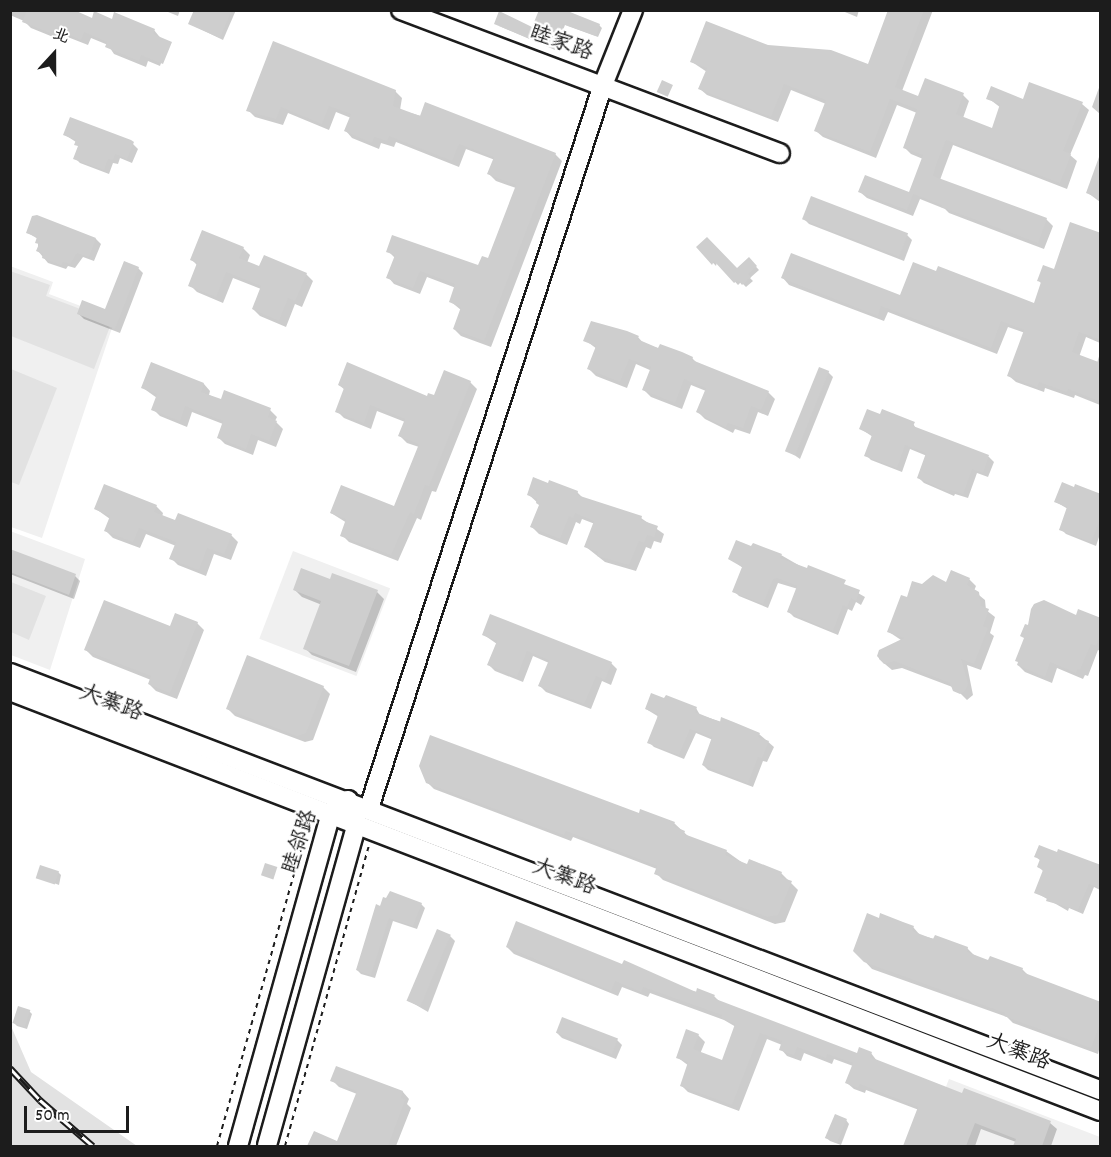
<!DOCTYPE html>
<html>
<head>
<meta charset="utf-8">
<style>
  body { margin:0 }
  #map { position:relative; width:1111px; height:1157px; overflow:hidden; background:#fff; font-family:Dekko,"LXGW WenKai TC",sans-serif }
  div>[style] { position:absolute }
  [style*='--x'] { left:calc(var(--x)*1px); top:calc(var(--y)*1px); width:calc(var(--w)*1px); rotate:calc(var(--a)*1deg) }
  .built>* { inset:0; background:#f0f0f0; transform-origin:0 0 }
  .green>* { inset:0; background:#e2e2e2 }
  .shadow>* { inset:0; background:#0003 }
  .building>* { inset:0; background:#cecece; transform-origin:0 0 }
  .path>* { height:2px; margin-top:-1px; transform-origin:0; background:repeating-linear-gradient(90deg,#1c1c1c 0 4.5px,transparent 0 9px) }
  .roads { filter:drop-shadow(2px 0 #1c1c1c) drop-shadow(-2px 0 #1c1c1c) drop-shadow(0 2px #1c1c1c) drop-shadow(0 -2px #1c1c1c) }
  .secondary>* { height:18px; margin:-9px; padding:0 9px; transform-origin:9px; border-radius:9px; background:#fff }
  .rail>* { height:7px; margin-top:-3.5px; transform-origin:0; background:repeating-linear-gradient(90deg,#fff 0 14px,#1c1c1c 0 28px); box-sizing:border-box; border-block:2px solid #1c1c1c }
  span { translate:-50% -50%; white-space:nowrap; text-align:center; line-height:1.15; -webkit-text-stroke:5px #fff; paint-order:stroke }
  .street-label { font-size:22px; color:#1c1c1c }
  .frame { position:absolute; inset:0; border:12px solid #1c1c1c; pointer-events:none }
  .north { position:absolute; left:24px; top:24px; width:60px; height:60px; -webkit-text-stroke:4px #fff; paint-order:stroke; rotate:21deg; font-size:16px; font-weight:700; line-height:24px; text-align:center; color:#1c1c1c }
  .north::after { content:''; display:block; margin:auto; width:21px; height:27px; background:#1c1c1c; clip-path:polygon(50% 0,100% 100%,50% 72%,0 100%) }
  .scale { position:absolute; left:24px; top:1106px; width:105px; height:27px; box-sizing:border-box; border:3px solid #1c1c1c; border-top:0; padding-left:8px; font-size:18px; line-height:21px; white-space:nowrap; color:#1c1c1c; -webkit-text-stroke:4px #fff; paint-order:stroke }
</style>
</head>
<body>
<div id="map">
  <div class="built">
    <div style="clip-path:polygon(10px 266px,53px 282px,49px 294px,115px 319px,42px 538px,11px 527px)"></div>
    <div style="clip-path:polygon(10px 531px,85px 559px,50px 670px,11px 655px)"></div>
    <div style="left:293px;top:551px;width:104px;height:94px;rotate:21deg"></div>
    <div style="clip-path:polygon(949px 1079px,1100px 1137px,1100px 1146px,923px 1146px)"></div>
  </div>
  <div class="green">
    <div style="clip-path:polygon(10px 271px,50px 285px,46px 296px,112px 321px,94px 369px,11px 336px)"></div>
    <div style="clip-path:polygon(11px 369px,57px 388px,19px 485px,11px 482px)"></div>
    <div style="clip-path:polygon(11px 582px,46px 596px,29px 640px,11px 632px)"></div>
    <div style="clip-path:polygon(11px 1026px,31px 1072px,137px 1146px,11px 1146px)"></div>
  </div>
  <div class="shadow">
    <div style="clip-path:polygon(10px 10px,77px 10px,77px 14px,92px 20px,113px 21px,154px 30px,167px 46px,160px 66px,148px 61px,146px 67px,114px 54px,108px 45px,91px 38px,88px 45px,65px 36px,63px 41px,31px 28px,24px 21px,10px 15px)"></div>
    <div style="clip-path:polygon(163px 10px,180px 10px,178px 16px)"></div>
    <div style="clip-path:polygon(215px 10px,236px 10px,223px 40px,190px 24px)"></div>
    <div style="clip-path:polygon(540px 10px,599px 25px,602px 28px,598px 37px,565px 25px,555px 50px,499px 26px,533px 29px)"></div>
    <div style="clip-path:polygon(840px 10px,859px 10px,857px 17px)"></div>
    <div style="clip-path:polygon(886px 10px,933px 10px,902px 91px,919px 98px,963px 95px,969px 101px,963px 118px,992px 130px,1001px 108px,988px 98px,1082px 104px,1089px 110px,1070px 155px,1077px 161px,1067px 189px,953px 145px,944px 169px,940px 180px,1046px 219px,1053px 226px,1044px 249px,949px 213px,945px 209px,920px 199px,913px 216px,867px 198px,860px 192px,910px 194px,923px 159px,911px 154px,904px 147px,917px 113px,897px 105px,876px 158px,823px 137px,816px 131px,826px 104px,791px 90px,778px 122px,707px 95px,700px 89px,707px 72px,692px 62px,768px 46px,869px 66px,889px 12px)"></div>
    <div style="clip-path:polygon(1100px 85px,1100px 114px,1092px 107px)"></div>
    <div style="clip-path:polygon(395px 91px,402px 98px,400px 110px,555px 154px,562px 161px,491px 347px,461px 336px,454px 329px,461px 310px,450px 301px,456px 288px,427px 277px,420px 294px,394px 284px,388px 277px,395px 258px,388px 251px,479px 267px,489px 260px,516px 188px,496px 181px,489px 174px,495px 160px,466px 149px,459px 167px,396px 142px,394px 147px,381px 143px,379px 149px,352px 138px,346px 131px,351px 118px,336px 112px,329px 130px,288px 113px,283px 125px,255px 117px,248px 110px)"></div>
    <div style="clip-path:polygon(65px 135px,133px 144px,138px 149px,132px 163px,120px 158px,118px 164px,113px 163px,109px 174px,80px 163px,75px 158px,79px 148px,76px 142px)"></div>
    <div style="clip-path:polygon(1100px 158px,1100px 202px,1088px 193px)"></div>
    <div style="clip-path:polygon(804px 219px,907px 235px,912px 240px,904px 261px,809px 224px)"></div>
    <div style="clip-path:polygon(28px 233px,96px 239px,101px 244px,94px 261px,83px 257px,75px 268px,68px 266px,66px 269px,48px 263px,38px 251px,38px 239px)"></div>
    <div style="clip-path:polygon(1100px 235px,1100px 343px,1086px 337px,1079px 357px,1097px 363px,1100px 353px,1100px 405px,1075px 395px,1074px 398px,1045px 388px,1044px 392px,1016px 382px,1009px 376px,1025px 333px,1008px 327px,997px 354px,888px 312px,884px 321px,789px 285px,783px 278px,901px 297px,1035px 305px,1042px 284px,1039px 281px)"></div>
    <div style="clip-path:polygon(698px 247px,737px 270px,749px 259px,759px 270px,750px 278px,753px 281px,746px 287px,741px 282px,738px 285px,717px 262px,716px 266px)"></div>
    <div style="clip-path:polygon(243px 248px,250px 255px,247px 263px,260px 268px,306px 274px,313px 281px,302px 307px,295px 304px,286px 327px,260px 316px,253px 309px,261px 289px,233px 278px,223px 303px,197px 292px,190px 285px,198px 266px,192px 260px)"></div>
    <div style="clip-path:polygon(138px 268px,143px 273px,120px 333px,84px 319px,79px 314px,105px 311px)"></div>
    <div style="clip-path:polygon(638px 337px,644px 344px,692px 358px,699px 365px,768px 392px,775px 399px,768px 416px,758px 412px,750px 434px,735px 429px,733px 433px,705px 419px,698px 412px,706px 391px,691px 385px,682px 409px,651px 397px,644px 390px,652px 371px,636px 364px,627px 388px,596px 376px,589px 369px,597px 349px,585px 340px)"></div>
    <div style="clip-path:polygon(828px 372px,833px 377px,800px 459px,787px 450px)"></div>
    <div style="clip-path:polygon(470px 382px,477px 389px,436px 492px,432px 491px,421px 520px,417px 518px,398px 561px,349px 542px,342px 535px,347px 523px,331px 513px,395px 508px,419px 447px,407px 443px,400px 436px,405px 422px,377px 411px,371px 429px,344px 418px,337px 411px,345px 390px,339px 385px,428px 398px)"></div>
    <div style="clip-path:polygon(204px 384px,210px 391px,209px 395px,222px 401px,270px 410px,277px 417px,275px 421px,283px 429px,276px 447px,258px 440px,253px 455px,225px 444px,218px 437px,223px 424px,192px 412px,187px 427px,160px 416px,153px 409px,157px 398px,143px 388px)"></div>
    <div style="clip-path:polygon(912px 422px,917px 430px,989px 457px,994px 462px,988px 477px,977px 473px,968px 498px,955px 494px,954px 496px,924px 483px,919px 478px,927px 456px,910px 449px,902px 472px,871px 460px,866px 455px,873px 437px,861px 429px)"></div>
    <div style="clip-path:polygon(577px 492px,583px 498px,641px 518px,664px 534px,661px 543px,654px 541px,651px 549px,646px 547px,636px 571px,605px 562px,586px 547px,595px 524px,582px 519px,580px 524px,576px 522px,567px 545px,539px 534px,532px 527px,540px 505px,528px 494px)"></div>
    <div style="clip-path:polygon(1100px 495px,1100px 534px,1096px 546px,1066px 534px,1061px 529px,1068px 509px,1056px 502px)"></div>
    <div style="clip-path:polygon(156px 506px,163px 513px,162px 517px,231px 535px,238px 542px,231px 560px,214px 554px,206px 576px,178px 565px,171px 558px,176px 546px,146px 534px,140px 548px,113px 538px,106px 531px,110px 519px,96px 509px)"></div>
    <div style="clip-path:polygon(10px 551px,75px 576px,80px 581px,74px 599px,10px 574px)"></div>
    <div style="clip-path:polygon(781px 555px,807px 570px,821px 572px,865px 597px,861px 605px,856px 602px,852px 611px,848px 609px,838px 635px,794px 617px,789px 612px,798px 589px,778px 583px,768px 608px,739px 596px,734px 591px,743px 568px,730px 558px)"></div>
    <div style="clip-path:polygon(333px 575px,377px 592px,384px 599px,356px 672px,312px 655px,305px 648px,322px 605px,302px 597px,295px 590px,331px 581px)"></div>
    <div style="clip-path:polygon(969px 579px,976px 586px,974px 591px,985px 600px,986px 610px,995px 617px,990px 633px,994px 636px,981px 670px,967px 665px,973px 695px,967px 700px,955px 688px,902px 668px,892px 670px,879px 659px,880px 651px,901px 640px,889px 632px,908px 599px,922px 586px,947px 584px)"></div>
    <div style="clip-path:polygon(1077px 617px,1100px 620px,1100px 651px,1098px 650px,1088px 676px,1085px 675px,1083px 679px,1057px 668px,1052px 683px,1025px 672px,1018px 665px)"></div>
    <div style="clip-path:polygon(197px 623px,204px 630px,177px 699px,156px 691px,149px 684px,151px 680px,93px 657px,86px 650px)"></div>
    <div style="clip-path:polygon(484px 635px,611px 663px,617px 669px,611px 685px,602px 681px,591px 709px,546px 692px,540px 686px,549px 663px,533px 656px,523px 682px,495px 671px,489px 665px,497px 644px)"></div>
    <div style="clip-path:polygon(323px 687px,330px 694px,313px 740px,305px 742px,235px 716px,228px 709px)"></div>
    <div style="clip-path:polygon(696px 708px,700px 715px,759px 734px,774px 747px,767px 762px,763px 761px,753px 787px,708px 770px,703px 765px,713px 740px,696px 733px,684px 759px,654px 747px,649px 742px,659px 717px,646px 709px)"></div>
    <div style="clip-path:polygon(427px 782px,640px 815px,674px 823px,689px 837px,726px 851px,747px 866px,781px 873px,798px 890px,785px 922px,775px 924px,663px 880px,656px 873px,657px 869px,573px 837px,571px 841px,434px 789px)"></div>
    <div style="clip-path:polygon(1036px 857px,1100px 871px,1100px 890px,1094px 887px,1083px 914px,1069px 908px,1068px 911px,1035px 892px,1044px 872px,1039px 867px,1041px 861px)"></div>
    <div style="clip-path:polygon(58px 872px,61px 875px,59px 885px,38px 877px)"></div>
    <div style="clip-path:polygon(421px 904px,425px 908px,417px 929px,393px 921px,375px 978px,361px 974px,357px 970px,377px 906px)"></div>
    <div style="clip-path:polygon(913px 927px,920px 935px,967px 948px,974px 955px,989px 962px,1000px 961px,1023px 970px,1030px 977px,1100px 1003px,1100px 1046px,1098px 1054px,1013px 1023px,1007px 1017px,872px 969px,855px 951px)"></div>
    <div style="clip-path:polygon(450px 936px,455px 941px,428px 1012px,411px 1002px)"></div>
    <div style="clip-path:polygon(507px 947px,714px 996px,720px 1002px,858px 1055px,871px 1053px,877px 1061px,963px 1095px,965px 1090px,1050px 1123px,1057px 1129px,1051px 1146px,1015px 1146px,1016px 1142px,981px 1129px,975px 1146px,905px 1146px,919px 1110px,866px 1090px,865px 1093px,854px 1089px,847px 1083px,853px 1066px,834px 1059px,832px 1064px,804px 1053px,801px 1061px,787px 1056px,781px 1049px,782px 1045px,767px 1039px,739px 1111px,688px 1092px,681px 1085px,689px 1066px,677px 1057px,698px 1035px,705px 1042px,700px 1054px,723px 1062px,736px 1027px,724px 1020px,650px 993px,648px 997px,622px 987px,618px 996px,514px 954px)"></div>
    <div style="clip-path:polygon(29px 1011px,32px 1014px,27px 1029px,17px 1026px,14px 1023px)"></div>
    <div style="clip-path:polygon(557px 1033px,617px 1040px,622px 1045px,616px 1059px,562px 1038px)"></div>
    <div style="clip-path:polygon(337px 1068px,403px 1092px,409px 1099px,407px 1104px,411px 1108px,396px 1146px,308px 1146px,314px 1133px,338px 1143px,357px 1094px,339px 1087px,332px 1080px)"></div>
    <div style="clip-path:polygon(846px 1120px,849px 1124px,841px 1145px,830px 1141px,827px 1138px)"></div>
  </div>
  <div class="building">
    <div style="clip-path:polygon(27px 10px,74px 10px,92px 18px,94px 11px,112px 19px,114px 12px,155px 29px,153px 34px,172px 42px,163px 64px,141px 55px,139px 61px,105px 47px,107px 42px,84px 32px,81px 40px,58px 30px,56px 35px,22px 22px)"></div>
    <div style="clip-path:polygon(194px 10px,232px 10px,220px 38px,188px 24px)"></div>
    <div style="clip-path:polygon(539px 10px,565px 10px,600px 24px,596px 36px,563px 24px,552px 48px,494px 24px,499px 11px,532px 27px)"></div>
    <div style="clip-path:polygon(888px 10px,924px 10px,895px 87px,918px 96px,925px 78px,964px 93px,956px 114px,992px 128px,1000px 104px,986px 99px,991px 86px,1023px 99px,1029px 82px,1083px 102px,1063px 151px,1071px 154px,1060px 183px,946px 140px,937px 162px,933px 176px,1047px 218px,1038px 243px,941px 207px,942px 205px,913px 194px,907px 210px,858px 192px,865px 175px,909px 192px,923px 155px,903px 148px,917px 109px,890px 99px,870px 152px,814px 131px,826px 100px,784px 84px,771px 117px,698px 89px,707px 68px,690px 62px,706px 21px,768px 45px,831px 50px,868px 64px)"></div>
    <div style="clip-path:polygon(273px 41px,396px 90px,393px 106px,420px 116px,425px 102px,556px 153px,484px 341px,453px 329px,461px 307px,449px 302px,455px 284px,420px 271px,413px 288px,386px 278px,395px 255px,386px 252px,392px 235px,478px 265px,482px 256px,488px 258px,516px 185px,487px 174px,494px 157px,459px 144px,452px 161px,389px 136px,387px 141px,374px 137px,372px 143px,344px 131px,351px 114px,329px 106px,322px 124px,281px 107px,276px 119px,246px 111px)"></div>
    <div style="left:662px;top:80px;width:12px;height:13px;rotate:24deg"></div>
    <div style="clip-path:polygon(70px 117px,131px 140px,134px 142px,127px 159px,115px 154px,113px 160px,108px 159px,104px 170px,73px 159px,78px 146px,74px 145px,76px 140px,63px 135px)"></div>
    <div style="clip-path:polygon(1099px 157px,1101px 157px,1101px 199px,1086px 193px)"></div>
    <div style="left:811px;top:196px;width:104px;height:25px;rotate:21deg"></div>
    <div style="clip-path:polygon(37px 215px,96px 238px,89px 257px,77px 253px,70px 264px,63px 262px,61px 265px,42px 258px,43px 254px,36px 251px,39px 244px,35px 243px,37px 237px,26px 233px,32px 216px)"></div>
    <div style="clip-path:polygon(1070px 222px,1101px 233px,1101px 340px,1079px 332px,1072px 352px,1101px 363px,1101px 402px,1068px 389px,1067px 392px,1039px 382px,1037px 387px,1007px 376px,1024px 330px,1001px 321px,991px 348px,881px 306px,878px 316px,781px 278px,791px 253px,900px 295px,913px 262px,936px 271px,938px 266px,1034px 303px,1041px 282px,1037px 281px,1043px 265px,1054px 269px)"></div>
    <div style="clip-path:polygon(202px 230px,244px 247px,239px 258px,259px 266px,264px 255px,307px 273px,295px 301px,288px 298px,279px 321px,252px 309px,261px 286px,226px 272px,216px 297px,188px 286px,197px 263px,190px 260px)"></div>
    <div style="clip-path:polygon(707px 237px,737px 268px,749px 257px,757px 266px,748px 274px,751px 277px,742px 285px,738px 280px,734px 283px,714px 261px,712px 265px,696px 247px)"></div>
    <div style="clip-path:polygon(124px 261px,139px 267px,115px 329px,77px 314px,82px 300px,105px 309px)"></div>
    <div style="clip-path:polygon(591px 321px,627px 331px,639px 336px,637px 339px,658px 348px,660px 344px,682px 352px,693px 357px,692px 360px,769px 391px,761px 410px,751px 406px,743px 428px,728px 423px,726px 427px,696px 412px,706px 388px,684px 379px,675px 403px,642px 390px,651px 367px,629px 359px,620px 382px,587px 369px,596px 346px,583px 341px)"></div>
    <div style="clip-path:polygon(151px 362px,204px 383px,201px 392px,221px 399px,224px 390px,271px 408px,268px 417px,277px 421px,269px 441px,251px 434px,246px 449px,217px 438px,223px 421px,185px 406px,180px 421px,151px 410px,157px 394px,141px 388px)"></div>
    <div style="clip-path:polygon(347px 362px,427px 396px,428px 393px,434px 395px,444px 370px,471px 381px,429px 486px,425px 485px,414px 514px,410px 512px,391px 555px,340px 536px,346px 519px,330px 513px,341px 485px,394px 506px,419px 444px,398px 436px,405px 419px,370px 405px,364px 423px,335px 412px,344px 388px,338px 385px)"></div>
    <div style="left:819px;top:367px;width:11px;height:91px;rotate:22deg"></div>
    <div style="clip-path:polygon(867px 409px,880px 414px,882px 409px,915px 422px,913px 426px,989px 455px,983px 473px,972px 469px,963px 494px,950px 490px,949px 492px,917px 478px,926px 453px,905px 445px,897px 468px,864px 456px,872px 435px,859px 429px)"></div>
    <div style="clip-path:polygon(533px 477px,548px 483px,549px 480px,578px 491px,577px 495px,642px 516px,641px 520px,658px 526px,654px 537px,647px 535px,644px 543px,639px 541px,629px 565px,597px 556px,598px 552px,584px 547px,594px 521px,575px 513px,573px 518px,569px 516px,560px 539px,530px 527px,539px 505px,536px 503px,537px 499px,527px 495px)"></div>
    <div style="clip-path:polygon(1062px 482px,1074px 487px,1075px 484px,1101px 494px,1101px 517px,1091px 542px,1059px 530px,1067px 507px,1054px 502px)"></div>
    <div style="clip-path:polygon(104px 484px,157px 505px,154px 512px,175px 520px,178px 513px,232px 534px,224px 554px,207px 548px,199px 570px,169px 559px,176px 542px,139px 528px,133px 542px,104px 531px,110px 516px,94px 509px)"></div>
    <div style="clip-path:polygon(736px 540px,751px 546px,753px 543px,782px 554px,780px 558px,807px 568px,808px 565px,846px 580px,844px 584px,860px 590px,856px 601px,851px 598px,847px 607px,843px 605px,833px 631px,787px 612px,797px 586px,777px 578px,773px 579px,763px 604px,732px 592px,742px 567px,728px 559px)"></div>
    <div style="clip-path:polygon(10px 549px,76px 574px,69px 595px,10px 572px)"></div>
    <div style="clip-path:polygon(301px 568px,330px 579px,332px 573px,378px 590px,349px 666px,303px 649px,321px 601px,293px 590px)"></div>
    <div style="clip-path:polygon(951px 570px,970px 578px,967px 585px,979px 592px,981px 606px,989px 609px,983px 626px,988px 628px,974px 664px,961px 659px,968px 684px,965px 691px,960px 694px,953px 691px,950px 683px,894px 661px,884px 664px,877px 656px,879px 650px,904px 638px,887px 632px,901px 595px,907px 597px,912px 581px,922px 584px,933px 575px,946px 582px)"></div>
    <div style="clip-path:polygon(104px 600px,170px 626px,175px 613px,198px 622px,170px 693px,148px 684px,151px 676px,84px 650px)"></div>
    <div style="clip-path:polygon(1044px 600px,1076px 615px,1078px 609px,1101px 618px,1101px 634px,1096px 646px,1091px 644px,1080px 670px,1078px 669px,1076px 673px,1050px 662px,1045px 677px,1017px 665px,1018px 662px,1015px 661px,1024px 638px,1020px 636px,1025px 624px,1028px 625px,1031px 609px,1034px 604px)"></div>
    <div style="clip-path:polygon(490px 614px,612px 662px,605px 680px,596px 676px,584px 704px,538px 686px,549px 660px,527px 651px,517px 677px,487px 665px,497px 641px,482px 635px)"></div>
    <div style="clip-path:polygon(247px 655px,324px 686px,306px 733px,297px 736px,226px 709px)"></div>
    <div style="clip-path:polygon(651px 693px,664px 698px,666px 695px,697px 707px,695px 712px,720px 722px,721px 717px,736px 723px,760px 733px,758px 737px,769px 741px,762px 758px,758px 757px,748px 783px,702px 765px,712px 737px,690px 729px,679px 755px,647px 743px,657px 718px,658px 714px,645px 709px)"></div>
    <div style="clip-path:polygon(430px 735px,639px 813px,640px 809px,675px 822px,673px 826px,685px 831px,684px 834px,727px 850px,725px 855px,747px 864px,749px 859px,782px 872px,780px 877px,792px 881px,778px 915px,767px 917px,654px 874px,657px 866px,566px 831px,564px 835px,426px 783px,419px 766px)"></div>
    <div style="clip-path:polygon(1039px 845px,1057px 852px,1058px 849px,1101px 865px,1101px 888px,1089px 884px,1078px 910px,1046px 901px,1047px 898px,1034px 893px,1043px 870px,1037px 867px,1040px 859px,1034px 857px)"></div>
    <div style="left:265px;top:863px;width:13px;height:13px;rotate:18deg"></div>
    <div style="left:40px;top:865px;width:20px;height:14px;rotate:18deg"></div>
    <div style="clip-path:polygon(390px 891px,422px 903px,413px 926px,389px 918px,371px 975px,356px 970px,376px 904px,380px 906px,383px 897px,386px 898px)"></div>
    <div style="clip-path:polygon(867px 913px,879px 918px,880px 913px,903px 922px,914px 926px,912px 931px,933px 939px,935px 935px,968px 947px,967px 952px,988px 960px,990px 956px,1023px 968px,1022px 972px,1101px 1002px,1101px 1021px,1091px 1048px,1004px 1016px,1005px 1013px,864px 962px,853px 951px)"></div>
    <div style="clip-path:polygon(516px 921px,622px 964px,624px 960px,696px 992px,697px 988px,715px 995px,713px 998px,857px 1053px,859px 1047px,872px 1052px,870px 1057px,962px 1093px,964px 1088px,1051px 1121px,1042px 1146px,1013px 1146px,1016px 1139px,975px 1123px,966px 1146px,903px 1146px,918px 1107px,860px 1084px,858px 1088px,845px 1083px,853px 1063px,827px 1054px,826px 1058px,797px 1047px,794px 1055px,779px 1050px,782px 1041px,760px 1033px,732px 1105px,680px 1086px,688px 1062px,676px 1058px,686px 1029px,699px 1034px,693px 1049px,722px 1060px,735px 1024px,721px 1018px,722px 1015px,643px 987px,641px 992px,615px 981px,611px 991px,506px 947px)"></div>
    <div style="left:437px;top:929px;width:15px;height:78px;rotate:23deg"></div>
    <div style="left:18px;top:1006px;width:13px;height:18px;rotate:18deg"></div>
    <div style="left:562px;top:1017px;width:60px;height:17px;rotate:21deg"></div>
    <div style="clip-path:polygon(336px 1066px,403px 1091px,401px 1098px,405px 1100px,388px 1146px,307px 1146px,314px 1131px,337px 1141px,357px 1091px,330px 1081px)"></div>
    <div style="left:835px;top:1114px;width:13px;height:26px;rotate:23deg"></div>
  </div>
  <div class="path">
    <div style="--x:217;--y:1146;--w:335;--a:-74.2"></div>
    <div style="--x:285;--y:1146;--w:312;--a:-74.4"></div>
  </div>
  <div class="roads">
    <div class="secondary">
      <div style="--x:401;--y:10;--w:405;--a:20.7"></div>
      <div style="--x:10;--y:673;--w:1167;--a:20.94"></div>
      <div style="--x:10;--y:691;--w:1168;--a:21.07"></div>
      <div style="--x:369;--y:808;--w:760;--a:-72.07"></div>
      <div style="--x:603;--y:85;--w:81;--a:-68.2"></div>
      <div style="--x:238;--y:1146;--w:346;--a:-74.4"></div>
      <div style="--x:331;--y:813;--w:21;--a:-37"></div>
      <div style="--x:348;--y:800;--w:25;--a:69"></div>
      <div style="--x:357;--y:823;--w:335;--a:105.6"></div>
    </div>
  </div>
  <div class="rail">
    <div style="--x:10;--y:1068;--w:44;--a:46.8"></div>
    <div style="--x:40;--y:1100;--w:70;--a:41"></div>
  </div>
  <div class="street-label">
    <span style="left:561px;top:44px;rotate:20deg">睦家路</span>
    <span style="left:111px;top:704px;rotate:21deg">大寨路</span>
    <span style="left:301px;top:842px;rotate:-71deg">睦邻路</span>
    <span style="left:564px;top:878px;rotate:21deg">大寨路</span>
    <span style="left:1018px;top:1053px;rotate:21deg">大寨路</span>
  </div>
  <div class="frame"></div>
  <div class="north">北</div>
  <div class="scale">50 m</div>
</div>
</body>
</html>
